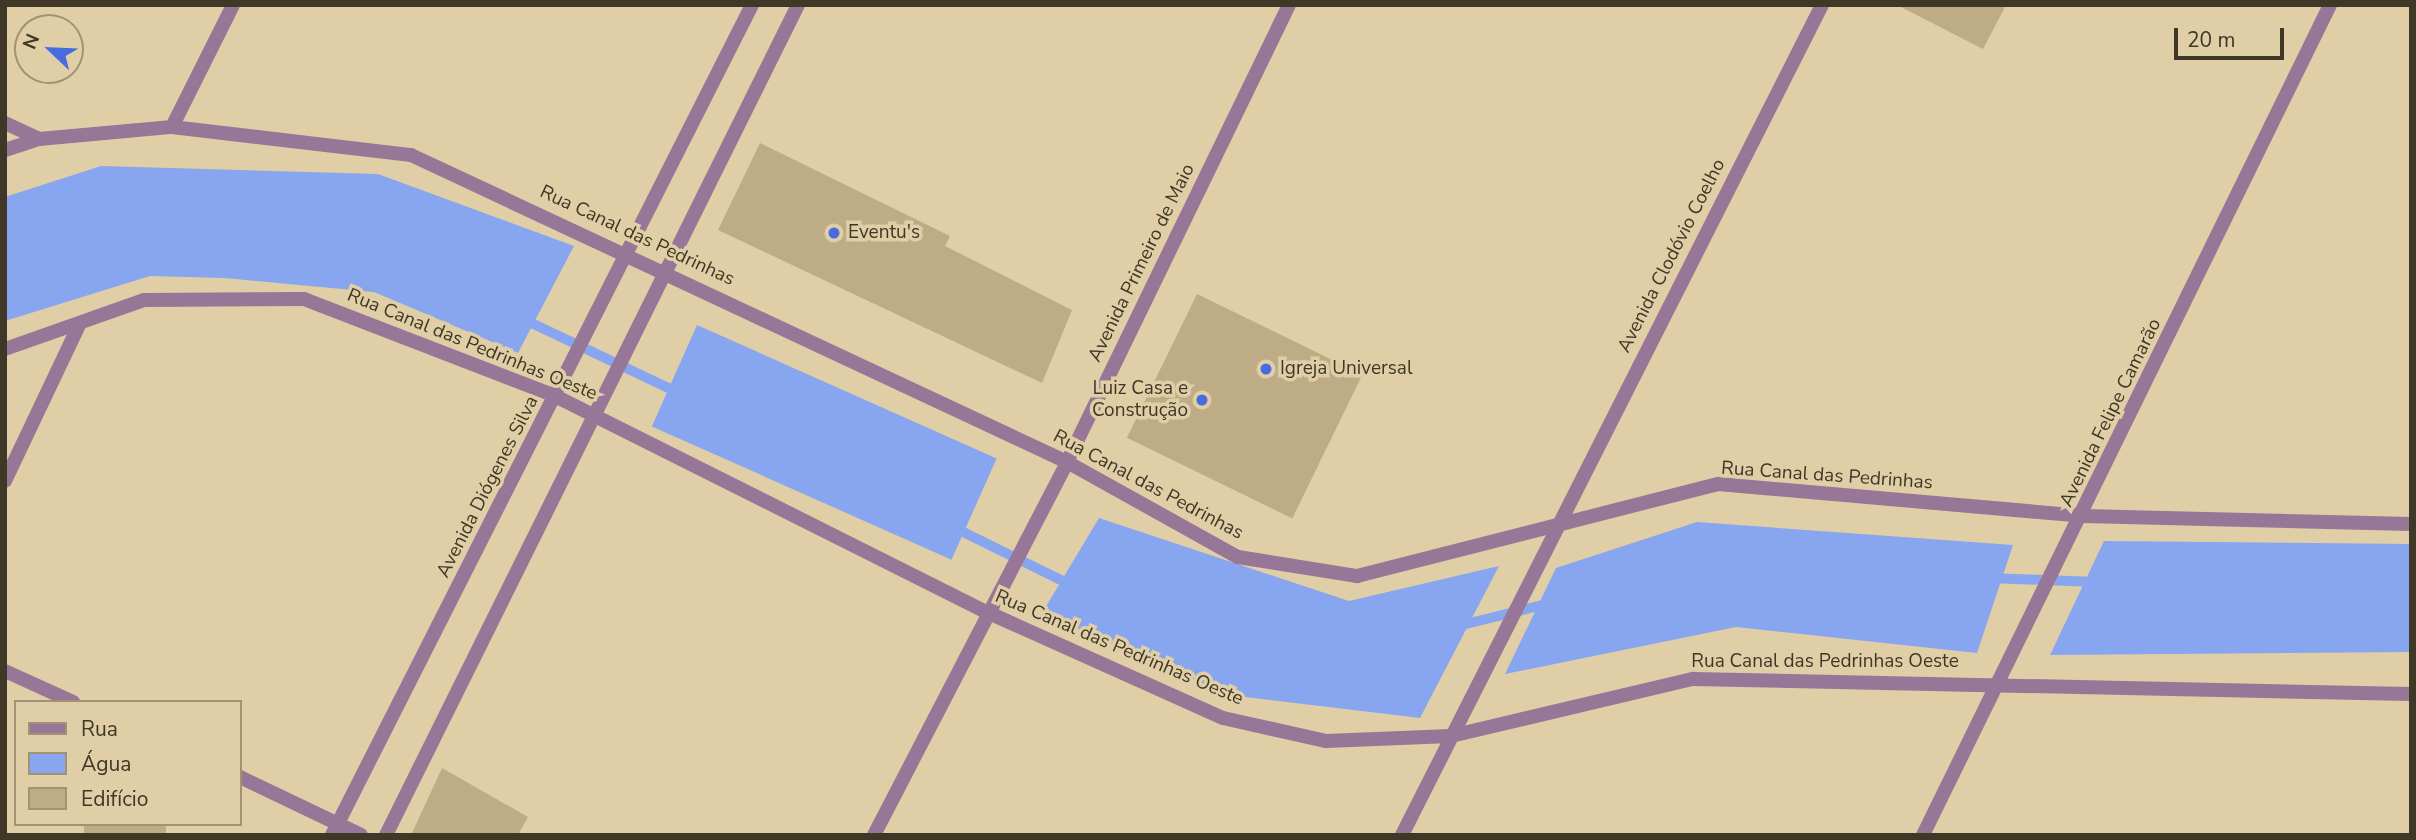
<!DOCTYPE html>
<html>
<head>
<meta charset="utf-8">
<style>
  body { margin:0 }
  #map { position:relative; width:2416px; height:840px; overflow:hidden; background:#e0cea6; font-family:"Nunito Sans",sans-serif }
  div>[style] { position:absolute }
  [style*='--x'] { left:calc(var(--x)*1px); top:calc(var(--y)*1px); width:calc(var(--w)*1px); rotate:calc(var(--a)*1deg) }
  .water>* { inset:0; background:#88a5ef; transform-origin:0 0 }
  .stream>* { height:10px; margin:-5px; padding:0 5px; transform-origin:5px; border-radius:5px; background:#88a5ef }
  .building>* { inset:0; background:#bdac85; transform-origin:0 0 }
  .street>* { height:14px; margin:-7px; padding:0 7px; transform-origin:7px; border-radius:7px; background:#987697 }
  .dots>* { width:19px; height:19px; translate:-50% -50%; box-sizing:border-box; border:4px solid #e0cea6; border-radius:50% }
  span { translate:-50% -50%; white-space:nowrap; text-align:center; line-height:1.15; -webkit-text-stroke:7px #e0cea6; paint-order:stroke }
  .poi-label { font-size:19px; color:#3f3827 }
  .left { translate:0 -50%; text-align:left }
  .right { translate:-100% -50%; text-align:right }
  .street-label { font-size:19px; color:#3f3827 }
  .frame { position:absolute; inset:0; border:7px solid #3f3827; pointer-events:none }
  .legend { position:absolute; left:14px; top:700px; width:228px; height:126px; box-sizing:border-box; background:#e0cea6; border:2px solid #a09273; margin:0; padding:9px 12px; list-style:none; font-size:21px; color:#3f3827 }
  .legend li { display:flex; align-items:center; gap:14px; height:35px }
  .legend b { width:35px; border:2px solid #a09273 }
  .north { position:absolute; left:14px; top:14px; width:70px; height:70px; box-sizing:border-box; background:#e0cea6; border:2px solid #a09273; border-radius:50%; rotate:293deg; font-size:19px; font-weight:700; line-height:28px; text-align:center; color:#3f3827 }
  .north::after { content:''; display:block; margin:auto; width:24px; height:32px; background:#486cdf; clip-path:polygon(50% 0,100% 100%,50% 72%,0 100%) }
  .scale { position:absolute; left:2174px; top:28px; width:110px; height:32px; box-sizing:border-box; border:4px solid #3f3827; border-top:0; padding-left:9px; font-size:21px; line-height:24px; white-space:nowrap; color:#3f3827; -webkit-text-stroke:5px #e0cea6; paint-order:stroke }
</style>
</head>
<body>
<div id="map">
  <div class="water">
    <div style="clip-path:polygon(101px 166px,378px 174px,574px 246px,518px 353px,374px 292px,225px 278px,150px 276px,5px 321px,5px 197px)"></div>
    <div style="left:697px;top:325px;width:328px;height:111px;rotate:24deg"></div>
    <div style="clip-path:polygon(1099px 518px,1349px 601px,1499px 566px,1420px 718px,1229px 695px,1042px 613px)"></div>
    <div style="clip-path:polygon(1697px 522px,2013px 545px,1977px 653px,1736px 627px,1505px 674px,1556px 568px)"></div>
    <div style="clip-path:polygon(2104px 541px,2411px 544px,2411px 652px,2050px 655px)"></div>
  </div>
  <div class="stream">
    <div style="--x:521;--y:318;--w:173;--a:25.4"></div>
    <div style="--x:955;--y:528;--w:131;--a:26.2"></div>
    <div style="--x:1990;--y:578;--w:106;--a:2.2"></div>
    <div style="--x:1458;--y:626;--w:96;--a:-13.9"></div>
  </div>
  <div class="building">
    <div style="clip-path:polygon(1897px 5px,2006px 5px,1983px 49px)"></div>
    <div style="clip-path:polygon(760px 143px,950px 236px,945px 246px,1072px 310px,1042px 383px,718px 230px)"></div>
    <div style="left:1197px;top:294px;width:184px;height:160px;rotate:26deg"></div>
    <div style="clip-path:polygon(442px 768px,528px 817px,518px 835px,412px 833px)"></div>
    <div style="left:84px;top:824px;width:82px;height:12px"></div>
  </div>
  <div class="street">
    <div style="--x:5;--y:123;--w:38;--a:25"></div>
    <div style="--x:172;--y:127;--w:136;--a:-63.4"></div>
    <div style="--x:5;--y:150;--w:36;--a:-18"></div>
    <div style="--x:39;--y:139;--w:134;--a:-5.2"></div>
    <div style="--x:172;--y:127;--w:241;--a:6.7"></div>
    <div style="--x:411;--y:155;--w:724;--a:25.08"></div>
    <div style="--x:1067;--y:462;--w:196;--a:29.1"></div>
    <div style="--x:1238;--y:557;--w:121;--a:9.1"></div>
    <div style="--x:1357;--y:576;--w:373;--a:-14.3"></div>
    <div style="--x:1718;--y:484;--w:366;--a:5"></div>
    <div style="--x:2083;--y:516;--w:328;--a:1.4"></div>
    <div style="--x:5;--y:349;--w:147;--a:-19.4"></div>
    <div style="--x:144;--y:300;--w:160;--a:-0.4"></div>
    <div style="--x:304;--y:299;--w:269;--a:21.1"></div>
    <div style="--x:555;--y:396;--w:485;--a:26.6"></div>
    <div style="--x:989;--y:613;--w:256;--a:24.2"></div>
    <div style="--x:1223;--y:718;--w:106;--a:12.6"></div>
    <div style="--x:1326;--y:741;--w:125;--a:-2.3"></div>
    <div style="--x:1451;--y:736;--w:249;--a:-13.3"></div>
    <div style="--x:1693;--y:679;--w:718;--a:1.2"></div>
    <div style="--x:5;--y:481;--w:173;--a:-64.6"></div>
    <div style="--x:5;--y:671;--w:75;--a:24.5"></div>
    <div style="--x:240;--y:777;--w:134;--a:25.6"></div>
    <div style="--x:332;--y:835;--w:930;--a:-63.16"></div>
    <div style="--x:386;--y:835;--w:927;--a:-63.6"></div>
    <div style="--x:874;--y:835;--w:420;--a:-62.6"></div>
    <div style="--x:1067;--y:462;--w:508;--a:-64.09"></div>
    <div style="--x:1402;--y:835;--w:930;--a:-63.16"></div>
    <div style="--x:1923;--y:835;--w:924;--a:-63.88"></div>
  </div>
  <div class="dots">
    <div style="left:834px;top:233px;background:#486cdf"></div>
    <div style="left:1266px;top:369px;background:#486cdf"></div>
    <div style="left:1202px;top:400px;background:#486cdf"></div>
  </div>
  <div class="poi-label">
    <span class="left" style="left:848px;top:233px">Eventu's</span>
    <span class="left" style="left:1280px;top:369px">Igreja Universal</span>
    <span class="right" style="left:1188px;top:400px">Luiz Casa e<br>Construção</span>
  </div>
  <div class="street-label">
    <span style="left:637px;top:236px;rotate:25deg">Rua Canal das Pedrinhas</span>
    <span style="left:1672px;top:256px;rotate:-63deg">Avenida Clodóvio Coelho</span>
    <span style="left:1142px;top:263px;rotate:-64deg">Avenida Primeiro de Maio</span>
    <span style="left:472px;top:345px;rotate:22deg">Rua Canal das Pedrinhas Oeste</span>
    <span style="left:2111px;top:413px;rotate:-64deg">Avenida Felipe Camarão</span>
    <span style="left:1827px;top:476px;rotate:4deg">Rua Canal das Pedrinhas</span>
    <span style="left:1148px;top:485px;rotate:28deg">Rua Canal das Pedrinhas</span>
    <span style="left:488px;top:487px;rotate:-63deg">Avenida Diógenes Silva</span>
    <span style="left:1119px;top:648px;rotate:23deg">Rua Canal das Pedrinhas Oeste</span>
    <span style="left:1825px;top:662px">Rua Canal das Pedrinhas Oeste</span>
  </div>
  <div class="frame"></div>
  <ul class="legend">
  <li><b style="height:9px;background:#987697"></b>Rua</li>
  <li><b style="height:19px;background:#88a5ef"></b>Água</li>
  <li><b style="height:19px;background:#bdac85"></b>Edifício</li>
  </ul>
  <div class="north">N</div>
  <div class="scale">20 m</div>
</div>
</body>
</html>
